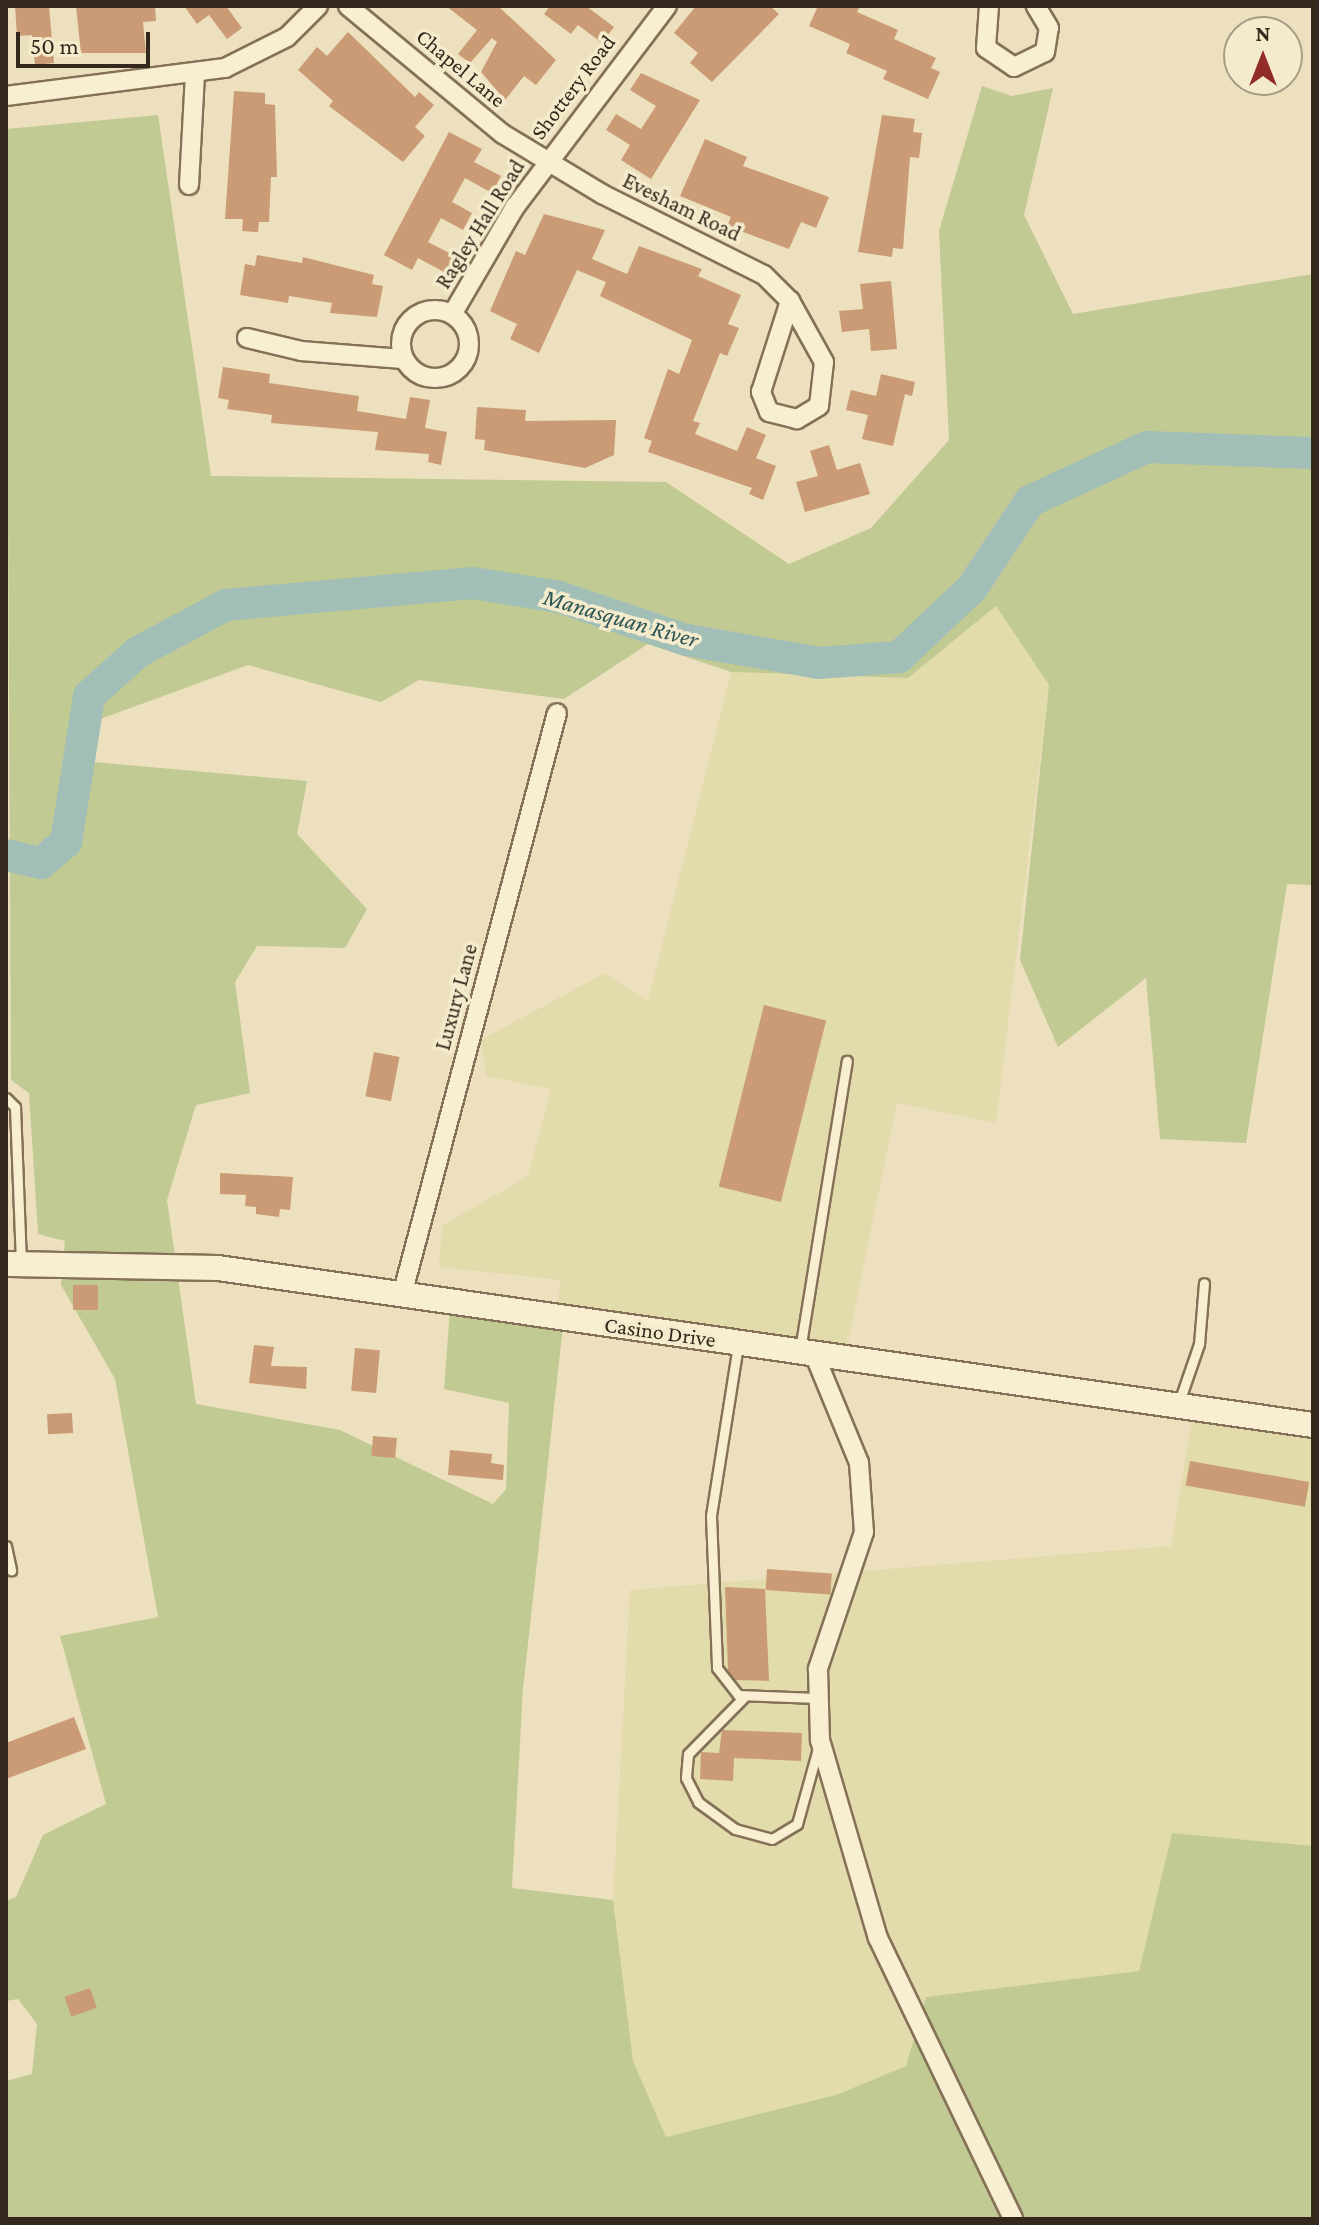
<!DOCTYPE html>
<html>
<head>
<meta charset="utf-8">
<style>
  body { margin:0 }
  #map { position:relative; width:1319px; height:2225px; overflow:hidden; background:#ece0be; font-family:"Crimson Pro",serif }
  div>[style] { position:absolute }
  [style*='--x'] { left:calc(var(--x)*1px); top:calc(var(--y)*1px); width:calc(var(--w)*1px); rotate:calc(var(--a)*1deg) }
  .farmland>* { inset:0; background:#e2dbac }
  .green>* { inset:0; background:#c1ca93 }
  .river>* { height:32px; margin:-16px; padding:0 16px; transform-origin:16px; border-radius:16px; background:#a1beb7 }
  .building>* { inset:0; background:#ca9b74; transform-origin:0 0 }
  .roads { filter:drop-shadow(2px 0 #847157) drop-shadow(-2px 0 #847157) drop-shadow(0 2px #847157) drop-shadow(0 -2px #847157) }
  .service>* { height:9px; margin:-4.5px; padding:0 4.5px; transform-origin:4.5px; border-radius:4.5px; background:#f8eed1 }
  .minor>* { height:18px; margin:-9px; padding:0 9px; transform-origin:9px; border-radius:9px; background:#f8eed1 }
  .minor>.ring { margin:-9px; padding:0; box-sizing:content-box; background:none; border:18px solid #f8eed1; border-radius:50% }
  .tertiary>* { height:24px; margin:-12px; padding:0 12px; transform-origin:12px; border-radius:12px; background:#f8eed1 }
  span { translate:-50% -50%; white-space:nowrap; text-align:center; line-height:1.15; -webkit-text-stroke:7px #f4ebcd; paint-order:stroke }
  .street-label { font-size:22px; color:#34281c }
  .water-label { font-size:24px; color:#2b5453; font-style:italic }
  .frame { position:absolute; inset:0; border:8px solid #34281c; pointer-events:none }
  .north { position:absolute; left:1223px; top:16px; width:80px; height:80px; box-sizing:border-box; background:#f4ebcd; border:2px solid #a79d86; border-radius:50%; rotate:0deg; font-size:22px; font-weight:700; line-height:32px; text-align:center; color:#34281c }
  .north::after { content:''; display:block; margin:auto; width:28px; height:36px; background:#922c29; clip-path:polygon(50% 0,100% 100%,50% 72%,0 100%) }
  .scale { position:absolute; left:16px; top:32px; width:134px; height:36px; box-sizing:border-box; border:4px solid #34281c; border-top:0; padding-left:10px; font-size:24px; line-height:28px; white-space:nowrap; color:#34281c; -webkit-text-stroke:6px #f4ebcd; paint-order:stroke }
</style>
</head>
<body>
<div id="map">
  <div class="farmland">
    <div style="clip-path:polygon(996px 606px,1049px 685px,996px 1123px,897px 1103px,844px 1362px,554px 1323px,561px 1280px,439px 1267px,442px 1226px,528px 1176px,551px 1089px,486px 1076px,481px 1040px,605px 973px,648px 1001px,731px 672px,908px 678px)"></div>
    <div style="clip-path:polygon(1193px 1413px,1313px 1426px,1313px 1846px,1172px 1833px,1139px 1971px,926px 1997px,906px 2066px,836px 2095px,666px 2137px,633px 2061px,613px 1900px,630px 1590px,1171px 1546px)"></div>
  </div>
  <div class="green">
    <div style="clip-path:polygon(982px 86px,1012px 96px,1053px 88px,1024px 215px,1073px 314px,1313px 274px,1313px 885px,1287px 884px,1246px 1143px,1160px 1139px,1146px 978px,1058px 1047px,1020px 960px,1049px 685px,996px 606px,908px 678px,731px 672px,648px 644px,564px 699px,419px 680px,381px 702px,248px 665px,95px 721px,71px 760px,307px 781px,297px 834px,367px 909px,345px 948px,257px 946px,235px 982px,250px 1093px,196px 1105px,167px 1200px,196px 1404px,340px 1430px,493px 1504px,506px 1489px,509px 1403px,444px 1389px,450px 1310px,563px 1326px,523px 1689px,512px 1888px,613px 1900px,633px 2061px,666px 2137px,836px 2095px,906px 2066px,926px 1997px,1139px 1971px,1172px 1833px,1313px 1846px,1313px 2219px,6px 2219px,6px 2081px,32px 2074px,37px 2024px,18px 1999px,6px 2001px,6px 1901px,16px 1897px,43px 1835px,106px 1804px,60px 1636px,158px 1617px,115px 1379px,61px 1285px,65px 1241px,38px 1234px,29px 1093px,11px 1080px,6px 129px,158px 115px,211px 476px,666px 482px,789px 564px,871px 528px,949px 440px,939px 231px)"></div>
  </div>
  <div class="river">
    <div style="--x:6;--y:855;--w:36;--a:13"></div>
    <div style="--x:41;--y:863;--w:33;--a:-40"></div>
    <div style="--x:66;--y:842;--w:148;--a:-81"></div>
    <div style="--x:89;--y:696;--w:66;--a:-41.9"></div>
    <div style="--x:138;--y:652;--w:100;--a:-28.1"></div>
    <div style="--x:226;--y:605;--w:248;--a:-5.1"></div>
    <div style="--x:473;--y:583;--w:87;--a:9.2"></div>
    <div style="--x:559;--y:597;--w:135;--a:18.6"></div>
    <div style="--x:687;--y:640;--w:134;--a:9.9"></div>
    <div style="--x:819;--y:663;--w:80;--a:-4.3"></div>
    <div style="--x:899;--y:657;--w:100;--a:-43.4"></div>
    <div style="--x:972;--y:588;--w:105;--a:-56.3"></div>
    <div style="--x:1030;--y:501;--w:129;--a:-24.8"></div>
    <div style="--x:1147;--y:447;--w:166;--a:2.1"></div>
  </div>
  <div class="building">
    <div style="clip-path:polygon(15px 6px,49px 6px,54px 63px,35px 65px,32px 35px,17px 36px)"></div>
    <div style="clip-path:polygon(76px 6px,155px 6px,156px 21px,143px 22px,146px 53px,81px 53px)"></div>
    <div style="clip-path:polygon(184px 6px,226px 6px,242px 28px,227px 39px,209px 15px,197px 24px)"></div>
    <div style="clip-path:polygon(446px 6px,498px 6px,556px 60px,536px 85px,524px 76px,505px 100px,481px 72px,497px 42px,492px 38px,470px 63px,458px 54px,477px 30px)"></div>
    <div style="clip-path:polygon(550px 6px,586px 6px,614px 27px,602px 43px,578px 25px,571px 34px,544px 14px)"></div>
    <div style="clip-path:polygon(696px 6px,770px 6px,779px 14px,712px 82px,690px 63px,698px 53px,674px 33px)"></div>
    <div style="clip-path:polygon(818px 6px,860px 6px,857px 12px,898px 30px,894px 39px,936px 58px,931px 68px,940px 72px,928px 99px,883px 79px,887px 71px,846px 53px,850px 44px,809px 26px)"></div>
    <div style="clip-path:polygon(348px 32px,415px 97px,419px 92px,434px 105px,415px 127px,425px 136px,403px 162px,329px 106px,333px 101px,298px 70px,317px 47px,327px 56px)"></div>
    <div style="clip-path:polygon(641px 73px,700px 100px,651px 179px,621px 160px,630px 145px,606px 130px,616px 114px,641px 129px,656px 106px,630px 90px)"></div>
    <div style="clip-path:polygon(234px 91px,265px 93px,265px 104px,275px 105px,277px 177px,271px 177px,269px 222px,259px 222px,258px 232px,242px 231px,243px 219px,225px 219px)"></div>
    <div style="clip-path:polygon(882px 115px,915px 119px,913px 132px,922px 133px,919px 158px,910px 157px,903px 249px,893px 248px,892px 257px,858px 252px)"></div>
    <div style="clip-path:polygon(449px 132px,482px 149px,474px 162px,501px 176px,492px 193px,465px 178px,452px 202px,472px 213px,463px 230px,441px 218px,428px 242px,455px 256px,446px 273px,418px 258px,412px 270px,384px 255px)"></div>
    <div style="clip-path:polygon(705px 139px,747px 157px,743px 166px,829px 197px,816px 228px,801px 222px,789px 249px,727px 226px,731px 217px,680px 196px)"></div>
    <div style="clip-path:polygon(544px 214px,605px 230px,592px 259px,627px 274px,639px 246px,702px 269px,698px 276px,741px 295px,728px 324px,739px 328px,727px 356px,720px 353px,693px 421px,700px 423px,695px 434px,737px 451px,747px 427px,766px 435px,756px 458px,776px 466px,763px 500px,749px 494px,752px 488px,648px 452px,652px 441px,644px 438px,668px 369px,679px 374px,692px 340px,600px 296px,606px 282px,577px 270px,539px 353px,510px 339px,517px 324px,490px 311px,516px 251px,525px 255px)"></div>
    <div style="clip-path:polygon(257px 255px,302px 263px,303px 257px,374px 275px,372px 284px,383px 286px,377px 317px,330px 313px,332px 303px,289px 296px,288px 303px,240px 295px,245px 264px,255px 266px)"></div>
    <div style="clip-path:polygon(891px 281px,897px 349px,871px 351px,869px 329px,842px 332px,839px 311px,863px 309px,860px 284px)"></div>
    <div style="clip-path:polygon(223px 367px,270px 374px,269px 383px,359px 396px,357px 411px,406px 419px,410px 397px,430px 400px,425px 428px,447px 432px,441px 465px,428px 462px,429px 454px,375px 450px,378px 432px,271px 423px,272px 415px,227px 409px,229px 400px,218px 398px)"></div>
    <div style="clip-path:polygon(881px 374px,915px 382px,912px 396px,905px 394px,893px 446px,862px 439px,868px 415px,846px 410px,851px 390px,876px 396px)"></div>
    <div style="clip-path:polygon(477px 407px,526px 410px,525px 421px,616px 420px,614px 455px,585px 468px,484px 450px,485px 440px,475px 439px)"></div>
    <div style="clip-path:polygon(829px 445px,837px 470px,860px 463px,870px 494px,805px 512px,796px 482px,818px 476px,810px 451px)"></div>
    <div style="left:764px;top:1005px;width:64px;height:187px;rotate:14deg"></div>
    <div style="left:374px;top:1052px;width:26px;height:45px;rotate:11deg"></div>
    <div style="clip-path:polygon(220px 1173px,293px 1177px,290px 1210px,280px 1209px,279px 1217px,256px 1214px,256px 1207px,245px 1206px,246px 1195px,220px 1194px)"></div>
    <div style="left:98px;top:1285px;width:25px;height:25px;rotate:90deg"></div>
    <div style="clip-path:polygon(254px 1345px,274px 1347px,271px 1366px,307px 1367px,306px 1389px,249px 1383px)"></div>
    <div style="left:355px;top:1348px;width:25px;height:43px;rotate:5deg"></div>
    <div style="left:72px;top:1413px;width:20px;height:25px;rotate:87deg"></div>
    <div style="left:373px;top:1436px;width:24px;height:20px;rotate:5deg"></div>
    <div style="clip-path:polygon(450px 1450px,492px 1454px,491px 1463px,504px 1465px,503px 1480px,448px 1475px)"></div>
    <div style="left:1190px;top:1461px;width:121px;height:25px;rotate:10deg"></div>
    <div style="left:767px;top:1569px;width:65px;height:21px;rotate:4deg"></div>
    <div style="clip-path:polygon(725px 1587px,765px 1589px,769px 1681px,735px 1680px,728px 1670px)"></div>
    <div style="clip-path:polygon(74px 1717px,86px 1749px,6px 1779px,6px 1743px)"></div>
    <div style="clip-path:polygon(722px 1730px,802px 1733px,801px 1761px,734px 1758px,733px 1781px,700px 1779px,701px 1752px,719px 1753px)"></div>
    <div style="left:90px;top:1988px;width:21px;height:27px;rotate:71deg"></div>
  </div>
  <div class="roads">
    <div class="service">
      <div style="--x:6;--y:1098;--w:13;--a:45"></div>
      <div style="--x:15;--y:1107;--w:155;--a:87.8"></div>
      <div style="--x:738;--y:1345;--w:173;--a:99"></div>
      <div style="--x:711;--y:1516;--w:152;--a:87.7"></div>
      <div style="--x:717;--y:1668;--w:34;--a:52"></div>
      <div style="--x:738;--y:1695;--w:79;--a:2.2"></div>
      <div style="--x:800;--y:1350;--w:293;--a:-80.8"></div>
      <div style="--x:1178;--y:1405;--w:65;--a:-71"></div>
      <div style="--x:1199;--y:1344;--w:61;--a:-85.3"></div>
      <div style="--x:6;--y:1546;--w:25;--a:78"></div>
      <div style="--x:745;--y:1696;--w:81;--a:134.5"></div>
      <div style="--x:688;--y:1754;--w:24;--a:95"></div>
      <div style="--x:686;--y:1778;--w:27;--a:63"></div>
      <div style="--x:698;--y:1802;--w:46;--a:36.1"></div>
      <div style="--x:735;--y:1829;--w:38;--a:15"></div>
      <div style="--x:772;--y:1839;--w:29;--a:-31"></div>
      <div style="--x:797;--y:1824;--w:86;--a:-74.5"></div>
    </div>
    <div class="minor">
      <div style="--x:348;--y:6;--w:201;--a:39.6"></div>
      <div style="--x:503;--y:134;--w:116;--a:31.2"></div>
      <div style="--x:602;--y:194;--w:181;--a:26.6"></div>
      <div style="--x:764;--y:275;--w:37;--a:45"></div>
      <div style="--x:989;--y:6;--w:42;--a:94.1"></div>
      <div style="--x:986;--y:48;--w:34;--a:34"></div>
      <div style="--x:1014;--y:67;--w:34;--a:-26"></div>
      <div style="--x:1045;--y:52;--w:24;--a:-81"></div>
      <div style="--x:1049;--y:28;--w:26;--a:-121"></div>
      <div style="--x:6;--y:96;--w:221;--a:-7.3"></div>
      <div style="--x:225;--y:68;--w:69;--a:-26.6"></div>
      <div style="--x:287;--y:37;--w:44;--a:-45"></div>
      <div style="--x:189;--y:185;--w:111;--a:-86.9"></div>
      <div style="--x:790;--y:301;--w:70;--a:60.9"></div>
      <div style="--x:824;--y:362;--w:44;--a:96.5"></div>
      <div style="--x:819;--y:406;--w:26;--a:149"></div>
      <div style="--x:797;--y:419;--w:29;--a:-166"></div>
      <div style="--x:769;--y:412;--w:22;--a:-112"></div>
      <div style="--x:761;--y:392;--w:96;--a:-72.3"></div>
      <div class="ring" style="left:401px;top:310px;width:50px;height:50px"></div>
      <div style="--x:453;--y:313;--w:123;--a:-59.7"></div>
      <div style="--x:515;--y:207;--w:252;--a:-52.9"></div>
      <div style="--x:247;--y:338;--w:56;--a:13.5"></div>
      <div style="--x:301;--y:351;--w:102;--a:4.5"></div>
      <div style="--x:402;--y:1295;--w:602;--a:-75.09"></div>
      <div style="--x:815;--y:1356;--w:116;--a:67.6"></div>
      <div style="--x:859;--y:1463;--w:69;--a:85.9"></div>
      <div style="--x:864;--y:1532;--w:145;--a:108.6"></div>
      <div style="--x:818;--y:1669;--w:71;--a:88.4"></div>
      <div style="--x:820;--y:1740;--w:206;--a:73.7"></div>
      <div style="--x:878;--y:1938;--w:312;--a:64.3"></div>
    </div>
    <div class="tertiary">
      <div style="--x:6;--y:1264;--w:212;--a:1.1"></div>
      <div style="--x:218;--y:1268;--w:1106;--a:8.16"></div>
    </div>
  </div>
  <div class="street-label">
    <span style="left:461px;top:68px;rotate:40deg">Chapel Lane</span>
    <span style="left:573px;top:87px;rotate:-53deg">Shottery Road</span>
    <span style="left:682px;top:207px;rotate:26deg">Evesham Road</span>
    <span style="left:480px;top:224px;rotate:-58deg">Ragley Hall Road</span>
    <span style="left:456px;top:997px;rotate:-75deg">Luxury Lane</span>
    <span style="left:660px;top:1332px;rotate:8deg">Casino Drive</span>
  </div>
  <div class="water-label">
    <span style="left:621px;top:618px;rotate:16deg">Manasquan River</span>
  </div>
  <div class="frame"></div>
  <div class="north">N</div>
  <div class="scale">50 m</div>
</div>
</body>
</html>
